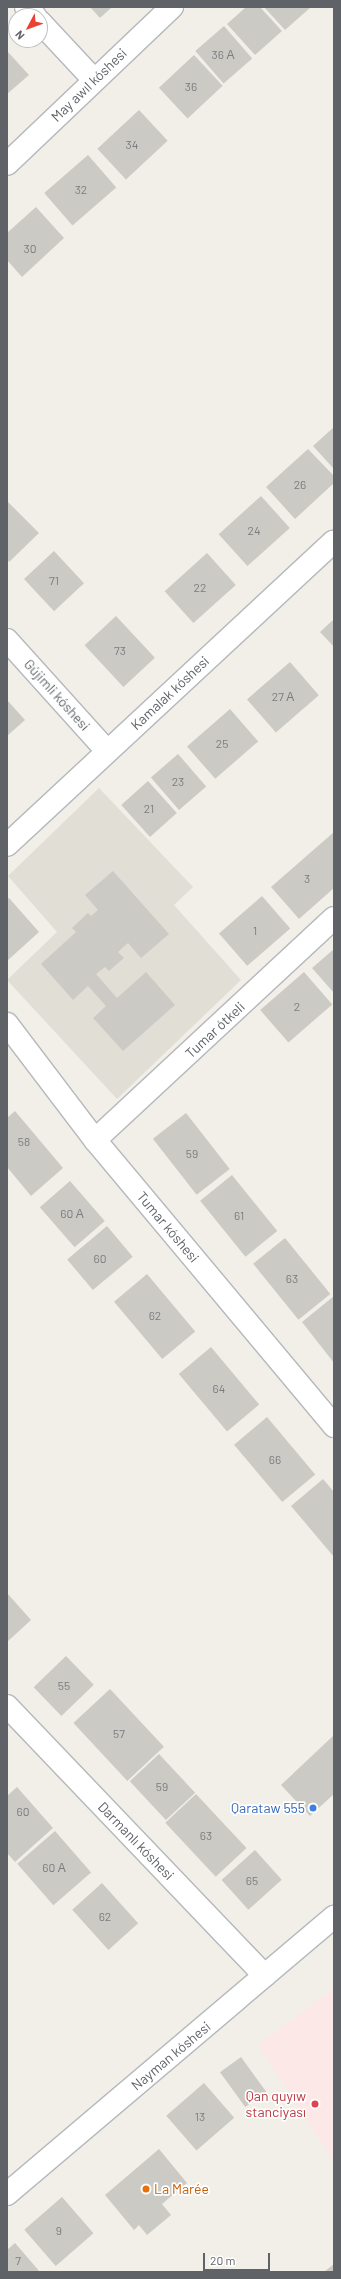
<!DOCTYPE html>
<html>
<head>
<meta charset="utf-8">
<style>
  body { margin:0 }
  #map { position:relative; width:341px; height:2279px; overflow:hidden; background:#f1efe8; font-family:Barlow,sans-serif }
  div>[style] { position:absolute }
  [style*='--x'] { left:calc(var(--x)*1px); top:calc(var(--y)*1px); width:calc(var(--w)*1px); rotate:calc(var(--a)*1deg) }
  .education>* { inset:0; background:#e1ded6 }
  .medical>* { inset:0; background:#fce8e6 }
  .building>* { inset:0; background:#cccac5; transform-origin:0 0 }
  .roads { filter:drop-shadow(1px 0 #b5b8bc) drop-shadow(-1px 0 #b5b8bc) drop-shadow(0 1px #b5b8bc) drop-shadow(0 -1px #b5b8bc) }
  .street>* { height:22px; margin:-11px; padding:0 11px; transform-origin:11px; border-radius:11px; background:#fff }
  .secondary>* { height:22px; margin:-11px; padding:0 11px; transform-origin:11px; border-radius:11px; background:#fff }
  .dots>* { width:11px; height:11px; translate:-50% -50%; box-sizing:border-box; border:2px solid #fff; border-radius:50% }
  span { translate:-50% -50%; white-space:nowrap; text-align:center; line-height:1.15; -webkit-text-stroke:3.5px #fff; paint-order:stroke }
  .number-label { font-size:12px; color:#7a7d7f }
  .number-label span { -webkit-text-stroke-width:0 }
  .street-label { font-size:14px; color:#5f6368 }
  .shop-label { font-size:14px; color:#366cbe }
  .right { translate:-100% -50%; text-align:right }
  .health-label { font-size:14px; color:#be3a42 }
  .food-label { font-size:14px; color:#c56008 }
  .left { translate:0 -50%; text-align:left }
  .frame { position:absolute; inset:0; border:8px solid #5f6368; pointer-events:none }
  .north { position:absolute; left:8px; top:8px; width:40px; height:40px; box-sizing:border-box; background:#fff; border:1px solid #bfc1c3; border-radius:50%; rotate:229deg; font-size:11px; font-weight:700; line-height:16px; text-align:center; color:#5f6368 }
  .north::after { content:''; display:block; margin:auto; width:14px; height:18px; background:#ea4335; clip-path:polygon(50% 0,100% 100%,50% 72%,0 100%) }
  .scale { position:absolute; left:203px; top:2253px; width:67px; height:18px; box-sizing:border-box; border:2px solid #5f6368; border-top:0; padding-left:5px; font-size:12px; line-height:14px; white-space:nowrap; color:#5f6368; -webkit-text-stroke:3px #fff; paint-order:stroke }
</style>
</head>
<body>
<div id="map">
  <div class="education">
    <div style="clip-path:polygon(99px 788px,193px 887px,174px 905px,241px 980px,117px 1099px,7px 980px,57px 932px,8px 876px)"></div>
  </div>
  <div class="medical">
    <div style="clip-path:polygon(334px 1988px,334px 2162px,258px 2045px)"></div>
  </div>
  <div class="building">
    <div style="clip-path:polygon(90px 7px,112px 7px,100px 18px)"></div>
    <div style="clip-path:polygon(246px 7px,260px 7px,282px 31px,255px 55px,227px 24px)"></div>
    <div style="clip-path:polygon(264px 7px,311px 7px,285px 30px)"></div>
    <div style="left:224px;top:26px;width:43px;height:38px;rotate:49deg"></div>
    <div style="clip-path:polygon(7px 51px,29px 75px,7px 94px)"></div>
    <div style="left:194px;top:55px;width:42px;height:48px;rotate:47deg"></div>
    <div style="left:139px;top:110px;width:42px;height:57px;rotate:47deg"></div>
    <div style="left:88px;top:155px;width:43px;height:58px;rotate:49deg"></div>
    <div style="clip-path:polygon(36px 207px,64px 238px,22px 277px,7px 260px,7px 233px)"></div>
    <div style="clip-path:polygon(334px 427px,334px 469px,313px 446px)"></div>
    <div style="clip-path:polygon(308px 449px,334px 476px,334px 483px,295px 519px,266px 487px)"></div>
    <div style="left:261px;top:496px;width:43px;height:57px;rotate:48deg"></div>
    <div style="clip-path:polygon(8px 502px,39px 533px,9px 562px,7px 559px)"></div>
    <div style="left:54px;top:551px;width:44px;height:41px;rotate:47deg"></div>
    <div style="left:207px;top:553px;width:43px;height:57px;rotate:48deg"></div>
    <div style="left:116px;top:616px;width:57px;height:43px;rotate:47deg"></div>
    <div style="clip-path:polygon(334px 619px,334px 647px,320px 632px)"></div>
    <div style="left:290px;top:662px;width:44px;height:57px;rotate:49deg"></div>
    <div style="clip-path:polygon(7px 700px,25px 720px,7px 736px)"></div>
    <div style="left:230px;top:709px;width:43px;height:57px;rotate:49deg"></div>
    <div style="left:178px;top:754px;width:43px;height:36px;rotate:49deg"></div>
    <div style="left:148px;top:781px;width:43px;height:36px;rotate:48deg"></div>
    <div style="clip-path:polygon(334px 832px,334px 888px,299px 919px,271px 887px)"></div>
    <div style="clip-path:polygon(113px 871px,169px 934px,141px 958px,128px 943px,118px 952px,124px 958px,109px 971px,105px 967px,96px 974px,117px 998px,146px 972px,175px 1005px,123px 1051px,93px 1018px,106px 1006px,88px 986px,73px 1000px,41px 964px,76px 932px,72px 928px,88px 913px,91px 916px,98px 910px,85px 895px)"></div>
    <div style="left:262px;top:896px;width:43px;height:57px;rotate:49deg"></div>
    <div style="clip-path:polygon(9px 898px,39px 932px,7px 961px,7px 899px)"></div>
    <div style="clip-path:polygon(334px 949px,334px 993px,312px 968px)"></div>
    <div style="left:304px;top:972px;width:43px;height:58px;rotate:49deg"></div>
    <div style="clip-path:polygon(15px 1111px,63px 1168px,31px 1196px,7px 1167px,7px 1118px)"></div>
    <div style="left:186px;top:1113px;width:71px;height:42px;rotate:52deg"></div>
    <div style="left:232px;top:1175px;width:72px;height:41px;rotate:51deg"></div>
    <div style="left:70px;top:1181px;width:53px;height:40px;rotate:49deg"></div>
    <div style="left:107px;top:1226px;width:40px;height:52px;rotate:50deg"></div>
    <div style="left:285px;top:1238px;width:72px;height:41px;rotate:51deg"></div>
    <div style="left:147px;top:1274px;width:75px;height:43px;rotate:50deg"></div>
    <div style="clip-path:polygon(334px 1296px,334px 1363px,302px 1322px)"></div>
    <div style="left:211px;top:1347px;width:75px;height:42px;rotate:50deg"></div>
    <div style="left:267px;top:1417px;width:75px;height:43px;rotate:50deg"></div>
    <div style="clip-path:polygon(323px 1479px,334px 1492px,334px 1557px,291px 1506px)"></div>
    <div style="clip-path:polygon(7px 1593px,31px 1620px,7px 1642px)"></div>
    <div style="left:66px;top:1656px;width:40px;height:45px;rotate:46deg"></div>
    <div style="left:110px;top:1689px;width:79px;height:50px;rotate:47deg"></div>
    <div style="clip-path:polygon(334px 1735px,334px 1794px,310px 1816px,281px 1785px)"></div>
    <div style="left:159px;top:1754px;width:53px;height:40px;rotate:47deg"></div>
    <div style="clip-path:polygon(17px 1787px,53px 1828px,15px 1862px,7px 1853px,7px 1796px)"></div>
    <div style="left:196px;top:1794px;width:74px;height:42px;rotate:47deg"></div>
    <div style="left:55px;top:1831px;width:55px;height:50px;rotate:49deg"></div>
    <div style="left:255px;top:1850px;width:40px;height:45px;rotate:48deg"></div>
    <div style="left:102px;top:1883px;width:54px;height:40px;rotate:48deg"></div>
    <div style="left:241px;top:2057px;width:43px;height:26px;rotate:54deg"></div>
    <div style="left:204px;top:2083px;width:46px;height:50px;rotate:49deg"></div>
    <div style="clip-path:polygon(159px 2149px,187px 2183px,162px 2204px,171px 2215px,147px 2235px,139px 2225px,134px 2230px,105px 2195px)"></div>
    <div style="left:62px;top:2197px;width:48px;height:50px;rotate:49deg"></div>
    <div style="clip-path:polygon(15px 2243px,40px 2272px,7px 2272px,7px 2250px)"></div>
    <div style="clip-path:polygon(334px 2264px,334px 2272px,324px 2272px)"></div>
  </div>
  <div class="roads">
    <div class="street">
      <div style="--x:26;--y:7;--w:13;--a:45"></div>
      <div style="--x:40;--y:22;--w:79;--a:47"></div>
      <div style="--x:7;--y:164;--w:228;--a:-43.6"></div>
      <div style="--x:7;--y:640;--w:149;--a:48"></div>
      <div style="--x:7;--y:845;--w:446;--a:-42.9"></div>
      <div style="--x:7;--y:1024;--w:146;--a:52.8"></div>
      <div style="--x:95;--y:1140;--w:373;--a:50.1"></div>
      <div style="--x:95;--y:1140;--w:326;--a:-42.9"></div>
      <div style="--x:7;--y:1706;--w:373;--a:46.3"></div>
    </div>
    <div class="secondary">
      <div style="--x:7;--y:2194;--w:429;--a:-40.3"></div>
    </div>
  </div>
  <div class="dots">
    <div style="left:313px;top:1808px;background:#3f7fe0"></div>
    <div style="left:315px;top:2104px;background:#e0444e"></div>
    <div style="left:146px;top:2189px;background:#e8710a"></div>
  </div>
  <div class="number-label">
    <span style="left:223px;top:55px">36 А</span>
    <span style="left:191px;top:87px">36</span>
    <span style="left:132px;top:145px">34</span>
    <span style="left:81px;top:190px">32</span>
    <span style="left:30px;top:249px">30</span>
    <span style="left:300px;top:485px">26</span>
    <span style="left:254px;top:531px">24</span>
    <span style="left:54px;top:581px">71</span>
    <span style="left:200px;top:588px">22</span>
    <span style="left:120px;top:651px">73</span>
    <span style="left:283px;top:697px">27 А</span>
    <span style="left:222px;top:744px">25</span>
    <span style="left:178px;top:782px">23</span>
    <span style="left:149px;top:809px">21</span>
    <span style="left:307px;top:879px">3</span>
    <span style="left:255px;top:931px">1</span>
    <span style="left:297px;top:1007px">2</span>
    <span style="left:24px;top:1142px">58</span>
    <span style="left:192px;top:1154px">59</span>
    <span style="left:72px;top:1214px">60 А</span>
    <span style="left:239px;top:1216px">61</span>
    <span style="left:100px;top:1259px">60</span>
    <span style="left:292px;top:1279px">63</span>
    <span style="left:155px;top:1316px">62</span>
    <span style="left:219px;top:1389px">64</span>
    <span style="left:275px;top:1460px">66</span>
    <span style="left:64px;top:1686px">55</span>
    <span style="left:119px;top:1734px">57</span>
    <span style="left:162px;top:1787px">59</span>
    <span style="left:23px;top:1812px">60</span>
    <span style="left:206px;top:1836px">63</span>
    <span style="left:54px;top:1868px">60 А</span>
    <span style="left:252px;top:1881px">65</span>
    <span style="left:105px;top:1917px">62</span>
    <span style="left:200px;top:2117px">13</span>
    <span style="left:59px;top:2231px">9</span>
    <span style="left:18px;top:2261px">7</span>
  </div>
  <div class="street-label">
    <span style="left:89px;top:85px;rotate:-44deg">May awıl kóshesi</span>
    <span style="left:170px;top:693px;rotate:-43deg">Kamalak kóshesi</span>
    <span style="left:57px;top:695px;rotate:48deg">Gújimli kóshesi</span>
    <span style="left:215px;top:1030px;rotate:-43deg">Tumar ótkeli</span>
    <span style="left:168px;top:1227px;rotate:50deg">Tumar kóshesi</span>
    <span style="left:136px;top:1841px;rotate:46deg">Darmanlı kóshesi</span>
    <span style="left:171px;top:2056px;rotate:-40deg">Nayman kóshesi</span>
  </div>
  <div class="shop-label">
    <span class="right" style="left:305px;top:1808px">Qarataw 555</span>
  </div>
  <div class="health-label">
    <span class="right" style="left:306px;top:2104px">Qan quyıw<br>stanciyası</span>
  </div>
  <div class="food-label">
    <span class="left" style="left:154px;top:2189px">La Marée</span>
  </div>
  <div class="frame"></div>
  <div class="north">N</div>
  <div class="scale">20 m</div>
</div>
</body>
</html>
